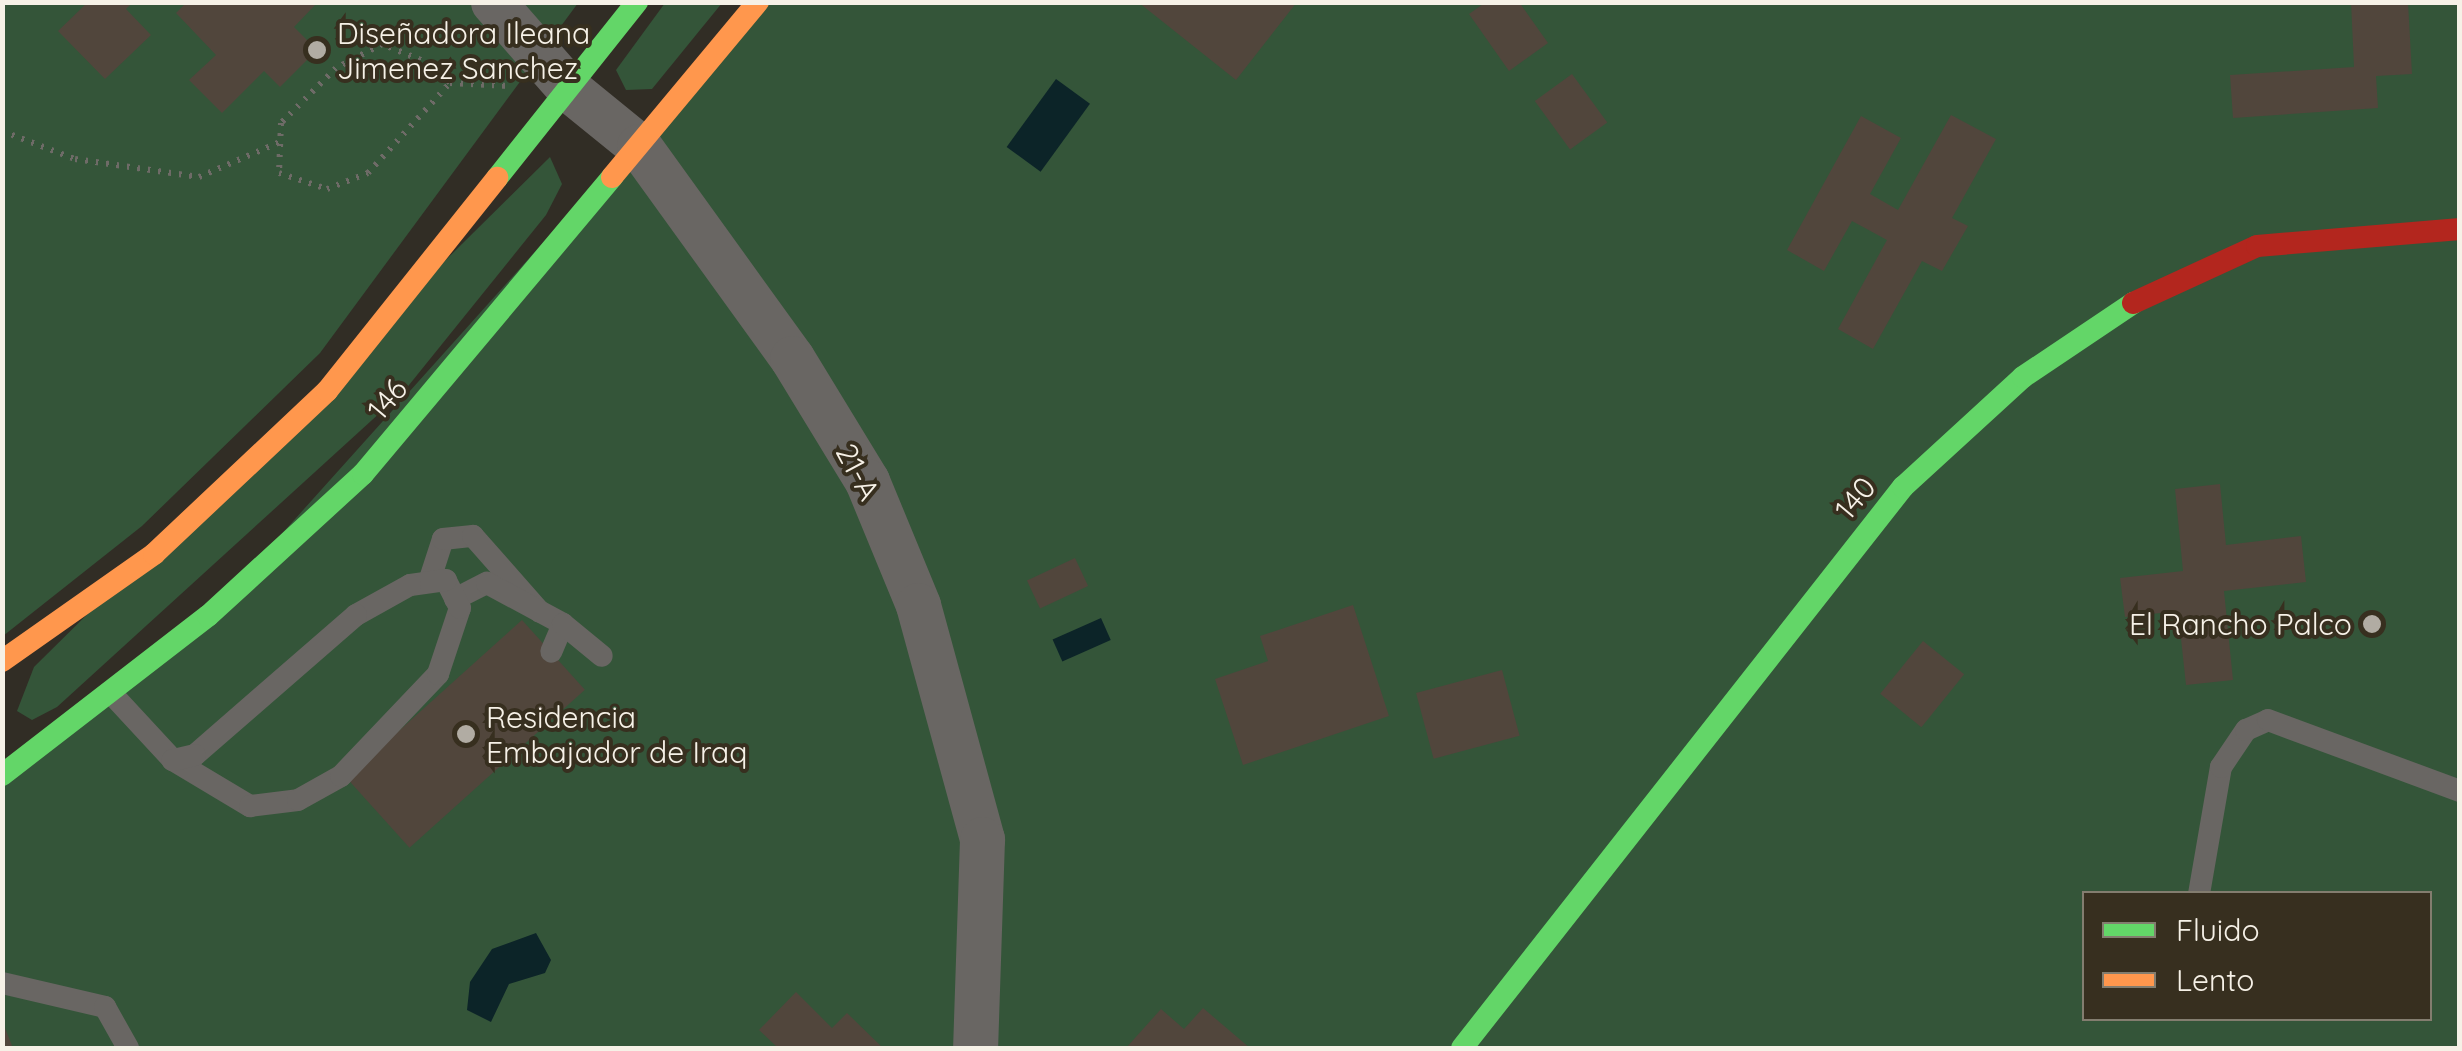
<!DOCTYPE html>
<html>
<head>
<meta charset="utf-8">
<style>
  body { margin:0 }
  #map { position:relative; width:2462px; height:1051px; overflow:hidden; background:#312d25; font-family:Quicksand,sans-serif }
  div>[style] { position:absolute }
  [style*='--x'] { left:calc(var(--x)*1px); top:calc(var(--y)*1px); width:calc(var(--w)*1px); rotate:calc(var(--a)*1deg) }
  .green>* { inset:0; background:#345539 }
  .water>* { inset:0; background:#0c2428; transform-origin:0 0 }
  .building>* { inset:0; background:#51463c; transform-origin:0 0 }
  .path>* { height:6px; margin-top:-3px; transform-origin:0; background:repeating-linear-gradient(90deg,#6e6b67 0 2.5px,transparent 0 10.5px) }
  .lane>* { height:22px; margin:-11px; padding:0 11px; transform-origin:11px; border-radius:11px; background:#696663 }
  .street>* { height:45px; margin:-22.5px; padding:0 22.5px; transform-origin:22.5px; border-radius:22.5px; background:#696663 }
  .fast>* { height:22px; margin:-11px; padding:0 11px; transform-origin:11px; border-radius:11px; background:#63d668 }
  .slow>* { height:22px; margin:-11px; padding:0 11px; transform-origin:11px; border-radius:11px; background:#ff974d }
  .jam>* { height:22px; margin:-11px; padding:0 11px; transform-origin:11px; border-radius:11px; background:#b3261e }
  .dots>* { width:28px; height:28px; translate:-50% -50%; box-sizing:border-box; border:5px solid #372f1f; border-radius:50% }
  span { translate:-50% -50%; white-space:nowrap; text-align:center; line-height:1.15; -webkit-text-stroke:8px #372f1f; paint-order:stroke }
  .poi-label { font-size:30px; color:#f6f1e7 }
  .left { translate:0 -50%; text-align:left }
  .right { translate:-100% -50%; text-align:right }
  .street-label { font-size:30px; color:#f6f1e7 }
  .frame { position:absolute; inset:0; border:5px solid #f6f1e7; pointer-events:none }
  .legend { position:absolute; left:2082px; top:891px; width:350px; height:130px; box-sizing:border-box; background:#372f1f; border:2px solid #837d6f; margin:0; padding:12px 18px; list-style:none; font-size:30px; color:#f6f1e7 }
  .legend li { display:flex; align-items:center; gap:20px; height:50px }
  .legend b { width:50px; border:2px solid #837d6f }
</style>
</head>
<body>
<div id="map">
  <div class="green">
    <div style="clip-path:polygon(3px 3px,578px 3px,320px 353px,142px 526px,3px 636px)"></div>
    <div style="clip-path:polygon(665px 3px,722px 3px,652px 89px,626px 90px,616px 70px)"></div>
    <div style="clip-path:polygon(evenodd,758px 3px,2459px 3px,2459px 1048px,3px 1048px,3px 775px,208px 616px,758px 3px,2084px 894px,2430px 894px,2430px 1018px,2084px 1018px,2084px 894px)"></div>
    <div style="clip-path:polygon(550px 157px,562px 184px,546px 215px,405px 390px,57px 707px,32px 720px,17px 711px,34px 667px)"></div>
  </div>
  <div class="water">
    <div style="left:1056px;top:79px;width:42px;height:84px;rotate:36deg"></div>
    <div style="left:1101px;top:618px;width:24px;height:53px;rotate:66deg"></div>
    <div style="clip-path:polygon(536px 933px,551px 960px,545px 973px,509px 984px,491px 1022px,467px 1010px,470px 982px,492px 949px)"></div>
  </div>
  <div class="building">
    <div style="clip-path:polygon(88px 2px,133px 2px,126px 9px,151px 35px,105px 79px,58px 31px)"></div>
    <div style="clip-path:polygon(187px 2px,318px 2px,294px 27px,317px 50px,280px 87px,264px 71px,222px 113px,189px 80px,216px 55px,176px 13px)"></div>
    <div style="clip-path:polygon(1138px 2px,1297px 2px,1236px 80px)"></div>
    <div style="clip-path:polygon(1486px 2px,1519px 2px,1548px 43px,1509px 71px,1469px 14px)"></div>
    <div style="clip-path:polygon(2351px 2px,2408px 2px,2412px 74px,2376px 76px,2378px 108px,2233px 118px,2230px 75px,2354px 67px)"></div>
    <div style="left:1572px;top:74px;width:60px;height:46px;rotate:54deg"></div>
    <div style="clip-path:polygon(1951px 115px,1996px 139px,1952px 218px,1968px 226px,1942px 271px,1922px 261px,1873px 349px,1838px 329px,1887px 240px,1852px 221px,1824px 271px,1787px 250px,1861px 116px,1901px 138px,1870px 194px,1898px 210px)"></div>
    <div style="clip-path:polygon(2220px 484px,2226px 545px,2301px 536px,2306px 582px,2224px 591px,2233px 680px,2186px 685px,2178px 611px,2125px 617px,2120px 578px,2183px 571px,2175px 489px)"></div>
    <div style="left:1075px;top:558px;width:31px;height:53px;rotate:65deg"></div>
    <div style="clip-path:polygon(1353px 605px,1389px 716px,1243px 765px,1215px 679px,1268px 661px,1260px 636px)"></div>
    <div style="left:522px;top:620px;width:94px;height:236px;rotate:48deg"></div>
    <div style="left:1923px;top:641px;width:53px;height:68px;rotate:39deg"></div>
    <div style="left:1502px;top:670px;width:68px;height:89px;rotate:75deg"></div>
    <div style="clip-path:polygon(796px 992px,832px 1028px,847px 1013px,883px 1048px,778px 1048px,759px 1030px)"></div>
    <div style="clip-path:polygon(1203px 1008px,1250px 1048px,1126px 1048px,1161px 1009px,1184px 1029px)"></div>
    <div style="clip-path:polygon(2px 1023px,3px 1023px,13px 1048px,2px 1048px)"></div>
  </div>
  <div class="path">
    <div style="--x:450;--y:83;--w:18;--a:-124"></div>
    <div style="--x:440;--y:68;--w:63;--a:-157.5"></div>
    <div style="--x:382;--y:44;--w:52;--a:152.4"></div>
    <div style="--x:336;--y:68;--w:78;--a:135"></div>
    <div style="--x:281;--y:123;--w:50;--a:92.3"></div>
    <div style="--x:279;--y:173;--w:51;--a:18.4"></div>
    <div style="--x:327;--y:189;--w:44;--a:-21.3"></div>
    <div style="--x:368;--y:173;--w:122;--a:-47.7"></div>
    <div style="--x:450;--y:83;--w:59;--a:2.9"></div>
    <div style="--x:2;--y:131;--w:78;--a:21"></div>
    <div style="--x:75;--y:159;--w:125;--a:8.3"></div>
    <div style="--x:199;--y:177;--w:88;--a:-23.4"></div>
  </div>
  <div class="lane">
    <div style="--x:429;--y:582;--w:45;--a:-72"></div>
    <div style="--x:443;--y:539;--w:30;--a:-6"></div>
    <div style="--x:473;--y:536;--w:101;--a:48.6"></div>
    <div style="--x:455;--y:599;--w:36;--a:-27"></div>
    <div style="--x:487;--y:583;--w:86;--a:28.3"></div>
    <div style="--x:563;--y:624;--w:30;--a:113"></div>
    <div style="--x:563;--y:624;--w:50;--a:39.4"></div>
    <div style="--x:110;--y:692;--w:93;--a:47.2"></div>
    <div style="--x:173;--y:760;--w:90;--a:30.9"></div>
    <div style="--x:250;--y:806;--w:48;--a:-7.1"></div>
    <div style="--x:298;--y:800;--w:49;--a:-29.2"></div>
    <div style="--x:341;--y:776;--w:141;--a:-46.4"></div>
    <div style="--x:438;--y:674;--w:70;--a:-71.6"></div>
    <div style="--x:460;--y:608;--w:31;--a:-117"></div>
    <div style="--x:446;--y:580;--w:36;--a:172"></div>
    <div style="--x:410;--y:585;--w:62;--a:150.9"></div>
    <div style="--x:356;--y:615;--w:213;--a:139"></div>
    <div style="--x:195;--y:755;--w:23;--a:167"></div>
    <div style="--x:2199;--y:894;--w:129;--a:-80.2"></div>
    <div style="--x:2221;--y:767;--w:45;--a:-56"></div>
    <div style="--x:2246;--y:730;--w:24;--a:-24"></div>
    <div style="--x:2268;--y:720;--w:205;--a:20.3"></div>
    <div style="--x:2;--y:983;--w:106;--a:13.1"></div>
    <div style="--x:105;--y:1007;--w:47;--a:60.7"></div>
  </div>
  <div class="street">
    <div style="--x:493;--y:2;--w:117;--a:48.8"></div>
    <div style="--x:570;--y:90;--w:89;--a:39.1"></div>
    <div style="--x:639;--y:146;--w:261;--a:54.2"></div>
    <div style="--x:792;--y:358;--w:144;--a:58.6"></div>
    <div style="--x:867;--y:481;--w:134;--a:67.6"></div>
    <div style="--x:918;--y:605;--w:243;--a:74.7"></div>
    <div style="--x:982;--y:839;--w:209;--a:91.9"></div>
  </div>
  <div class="fast">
    <div style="--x:497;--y:178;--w:225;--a:-51.5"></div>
    <div style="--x:2;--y:775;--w:260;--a:-37.7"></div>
    <div style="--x:208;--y:616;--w:210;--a:-42.5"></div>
    <div style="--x:363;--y:474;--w:388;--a:-50"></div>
    <div style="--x:1462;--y:1048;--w:714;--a:-51.83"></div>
    <div style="--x:1903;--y:487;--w:163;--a:-42.5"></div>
    <div style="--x:2023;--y:377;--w:133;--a:-33.9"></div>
  </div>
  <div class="slow">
    <div style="--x:612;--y:177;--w:228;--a:-50.2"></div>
    <div style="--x:2;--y:661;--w:186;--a:-35.1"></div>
    <div style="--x:154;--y:554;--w:238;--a:-43.3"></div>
    <div style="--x:327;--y:391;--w:273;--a:-51.4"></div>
  </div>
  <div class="jam">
    <div style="--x:2133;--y:303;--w:136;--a:-24.7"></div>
    <div style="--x:2257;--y:246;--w:204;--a:-4.8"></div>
  </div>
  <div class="dots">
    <div style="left:317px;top:50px;background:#b1aca3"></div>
    <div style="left:2372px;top:624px;background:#b1aca3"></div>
    <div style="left:466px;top:734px;background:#b1aca3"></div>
  </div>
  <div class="poi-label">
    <span class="left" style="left:337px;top:50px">Diseñadora Ileana<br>Jimenez Sanchez</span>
    <span class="right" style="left:2352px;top:624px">El Rancho Palco</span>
    <span class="left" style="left:486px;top:734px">Residencia<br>Embajador de Iraq</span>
  </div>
  <div class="street-label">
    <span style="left:387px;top:399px;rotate:-50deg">146</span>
    <span style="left:858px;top:472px;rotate:62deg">21-A</span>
    <span style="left:1855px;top:498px;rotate:-50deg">140</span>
  </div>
  <div class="frame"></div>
  <ul class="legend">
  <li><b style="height:12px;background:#63d668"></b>Fluido</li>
  <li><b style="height:12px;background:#ff974d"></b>Lento</li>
  </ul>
</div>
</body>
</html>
